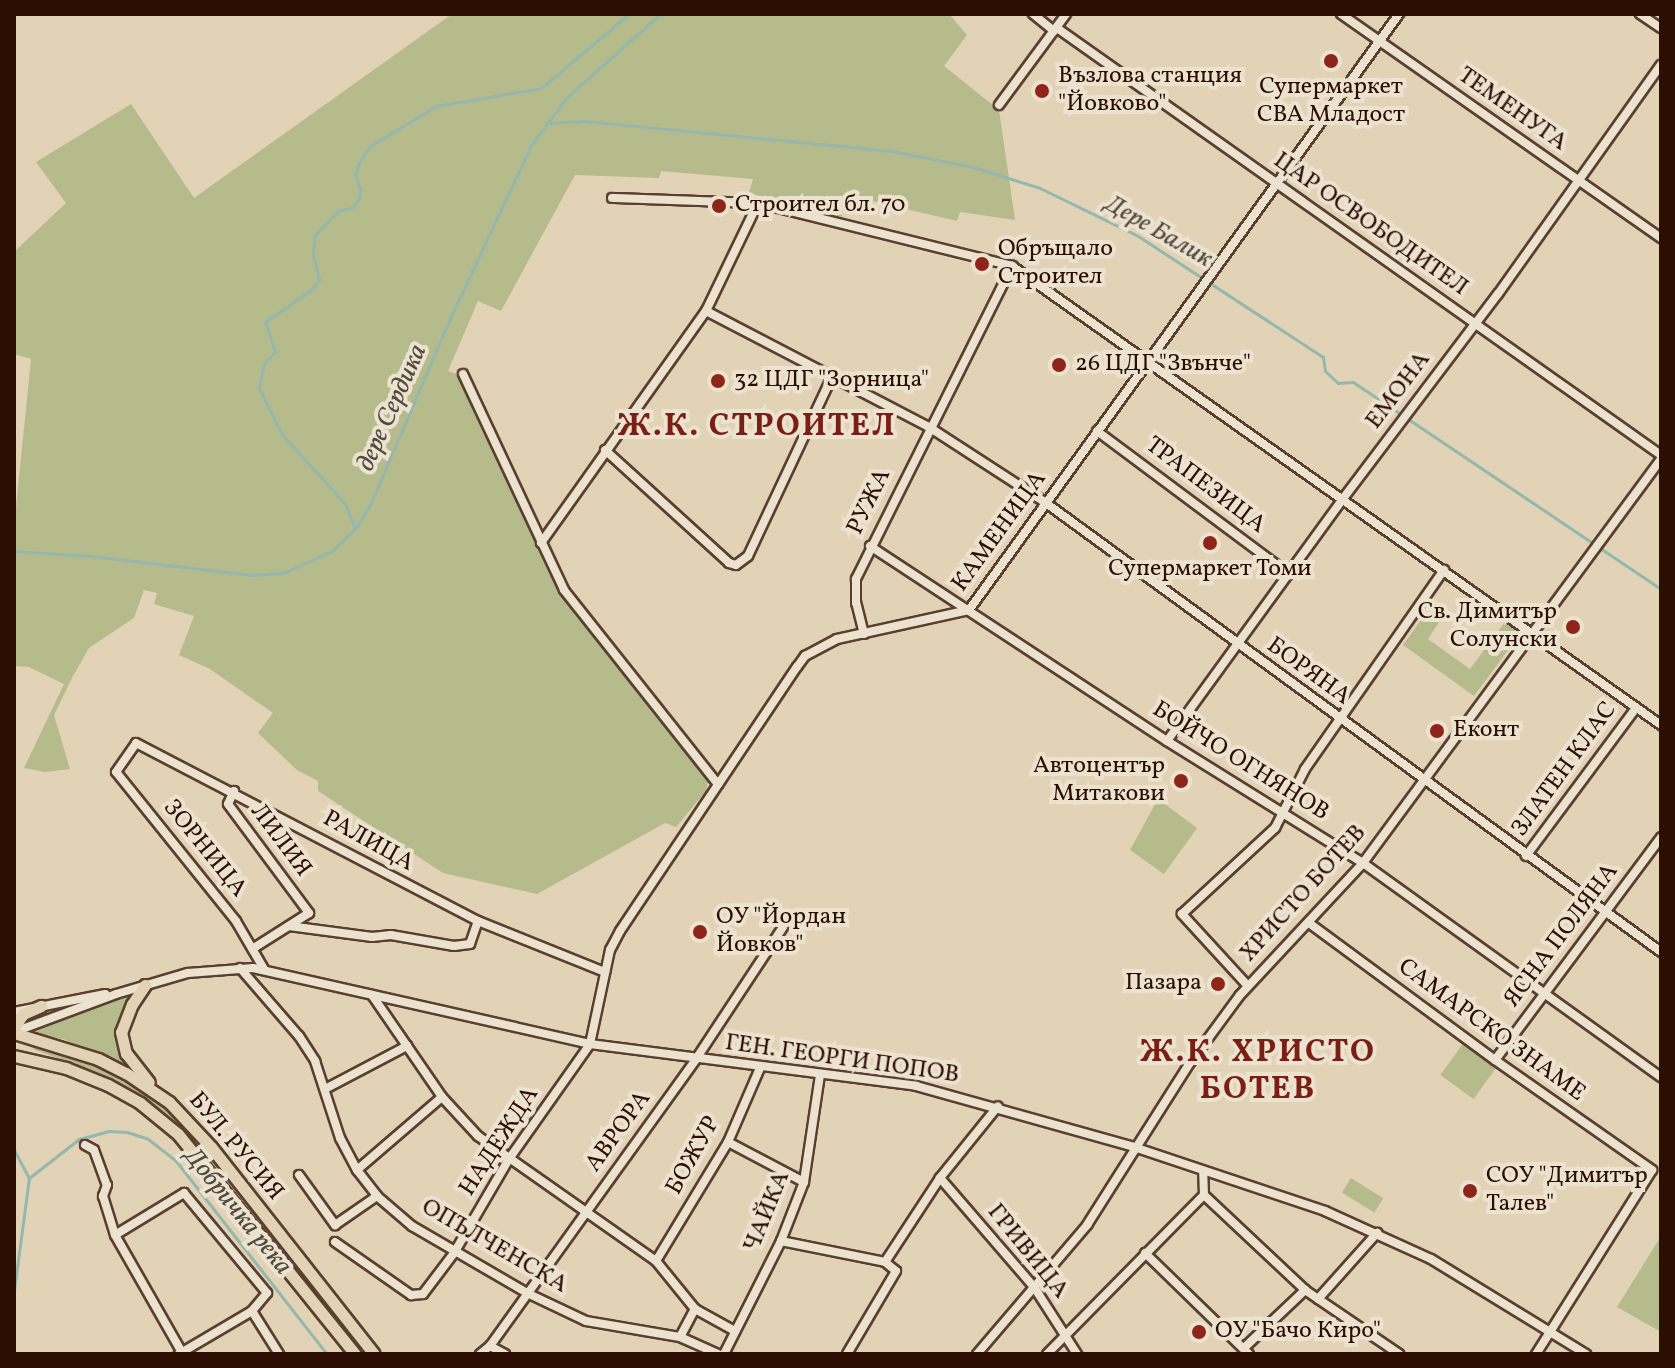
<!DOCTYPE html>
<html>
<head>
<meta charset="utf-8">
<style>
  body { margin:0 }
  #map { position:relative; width:1675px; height:1368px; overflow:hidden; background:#e2d2b6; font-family:Vollkorn,serif }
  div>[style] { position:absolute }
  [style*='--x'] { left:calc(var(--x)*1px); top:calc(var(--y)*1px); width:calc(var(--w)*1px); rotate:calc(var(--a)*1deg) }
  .green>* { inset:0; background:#b6bb8c; transform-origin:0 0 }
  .stream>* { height:3px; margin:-1.5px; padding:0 1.5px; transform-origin:1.5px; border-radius:1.5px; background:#95b8ae }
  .roads { filter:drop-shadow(2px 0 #5a3f2f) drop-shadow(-2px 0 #5a3f2f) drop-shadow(0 2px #5a3f2f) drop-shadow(0 -2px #5a3f2f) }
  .minor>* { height:8px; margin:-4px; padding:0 4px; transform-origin:4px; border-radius:4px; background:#ece2d0 }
  .major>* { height:11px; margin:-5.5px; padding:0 5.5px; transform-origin:5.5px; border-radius:5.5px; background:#e2d2b6 }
  .dots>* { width:22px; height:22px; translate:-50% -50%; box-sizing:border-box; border:4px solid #ece2d0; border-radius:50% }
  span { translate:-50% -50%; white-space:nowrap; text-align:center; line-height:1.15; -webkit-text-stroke:8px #ece2d0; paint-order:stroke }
  .poi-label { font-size:24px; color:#2c0e02 }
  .left { translate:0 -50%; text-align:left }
  .right { translate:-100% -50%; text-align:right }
  .street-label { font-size:24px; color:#2c0e02 }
  .water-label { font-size:26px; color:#514a3e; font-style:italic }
  .district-label { font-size:32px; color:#7a1f14; font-weight:700; letter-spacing:2px }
  .frame { position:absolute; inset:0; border:16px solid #2c0e02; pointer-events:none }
</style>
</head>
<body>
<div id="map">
  <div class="green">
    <div style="clip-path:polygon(452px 14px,949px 14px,967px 35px,944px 66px,999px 110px,1015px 220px,960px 212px,957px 221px,850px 196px,841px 217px,749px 193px,753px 179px,661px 171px,659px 178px,575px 175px,501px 311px,478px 301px,448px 371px,460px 375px,560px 592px,708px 781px,706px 791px,676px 827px,665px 823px,537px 894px,443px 873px,318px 791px,318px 781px,297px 770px,258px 733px,273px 713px,210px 669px,179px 655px,194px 616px,154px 604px,157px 593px,144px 590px,134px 618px,89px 648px,73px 676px,54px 715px,70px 769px,45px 772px,24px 768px,64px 684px,29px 667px,14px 666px,14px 527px,31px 359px,14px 354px,14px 252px,66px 203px,36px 162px,131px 104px,194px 198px)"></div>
    <div style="clip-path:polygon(1426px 613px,1439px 622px,1428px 639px,1470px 669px,1505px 622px,1520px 634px,1474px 696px,1403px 645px)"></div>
    <div style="clip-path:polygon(1158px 799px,1197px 828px,1164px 874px,1130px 850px)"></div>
    <div style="clip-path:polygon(125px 996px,130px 998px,118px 1030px,119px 1047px,129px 1067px,63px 1039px,28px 1032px)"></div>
    <div style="clip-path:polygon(22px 1039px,89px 1060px,138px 1085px,178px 1115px,237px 1187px,232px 1186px,186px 1133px,136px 1094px,99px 1073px,35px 1050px)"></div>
    <div style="left:1465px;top:1041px;width:41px;height:42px;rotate:36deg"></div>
    <div style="left:1351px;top:1178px;width:38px;height:17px;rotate:32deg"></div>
    <div style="clip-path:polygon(1661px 1236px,1661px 1332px,1617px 1307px)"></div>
  </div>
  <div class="stream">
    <div style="--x:547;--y:123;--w:38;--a:-3"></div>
    <div style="--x:585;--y:121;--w:308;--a:5.6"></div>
    <div style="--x:892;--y:151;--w:83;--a:11.2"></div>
    <div style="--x:973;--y:167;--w:70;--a:17.4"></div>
    <div style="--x:1040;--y:188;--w:109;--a:26.1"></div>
    <div style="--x:1138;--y:236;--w:221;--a:33.2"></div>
    <div style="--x:1323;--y:357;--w:14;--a:82"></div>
    <div style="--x:1325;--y:371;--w:18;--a:43"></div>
    <div style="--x:1338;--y:383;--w:15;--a:-4"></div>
    <div style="--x:1353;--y:382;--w:371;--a:33.9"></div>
    <div style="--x:355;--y:529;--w:26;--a:-111"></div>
    <div style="--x:346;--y:505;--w:97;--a:-132.1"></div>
    <div style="--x:281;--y:433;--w:50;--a:-116.1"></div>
    <div style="--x:259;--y:388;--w:25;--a:-79"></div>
    <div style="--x:264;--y:363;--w:16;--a:-45"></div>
    <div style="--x:275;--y:352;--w:32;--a:-108"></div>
    <div style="--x:265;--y:322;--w:56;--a:-34.8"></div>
    <div style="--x:311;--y:290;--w:13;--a:-51"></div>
    <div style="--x:319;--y:280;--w:28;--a:-103"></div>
    <div style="--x:313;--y:253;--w:18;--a:-84"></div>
    <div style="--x:315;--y:235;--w:33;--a:-46"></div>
    <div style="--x:338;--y:211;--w:13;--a:-13"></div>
    <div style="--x:351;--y:208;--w:12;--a:-48"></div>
    <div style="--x:359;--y:199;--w:11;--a:-85"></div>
    <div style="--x:360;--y:188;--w:14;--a:-111"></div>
    <div style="--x:355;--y:175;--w:14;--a:-73"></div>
    <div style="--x:359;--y:162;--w:19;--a:-55"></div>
    <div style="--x:370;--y:146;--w:77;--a:-31.2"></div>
    <div style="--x:436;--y:106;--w:107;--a:-9.7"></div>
    <div style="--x:541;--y:88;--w:115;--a:-40.1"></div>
    <div style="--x:14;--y:551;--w:77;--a:3.7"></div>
    <div style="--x:91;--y:556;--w:162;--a:6.7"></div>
    <div style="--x:252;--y:575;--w:31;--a:-4"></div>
    <div style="--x:283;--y:573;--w:54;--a:-24.2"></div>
    <div style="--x:332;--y:551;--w:32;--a:-44"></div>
    <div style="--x:355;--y:529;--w:28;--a:-58"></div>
    <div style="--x:370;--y:505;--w:208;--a:-66.8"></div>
    <div style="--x:452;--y:314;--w:187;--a:-64.9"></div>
    <div style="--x:531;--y:145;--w:60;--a:-53.1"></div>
    <div style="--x:567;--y:97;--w:125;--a:-41.7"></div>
    <div style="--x:14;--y:1150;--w:32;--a:62"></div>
    <div style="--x:14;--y:1290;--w:113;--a:-82.4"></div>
    <div style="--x:29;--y:1178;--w:63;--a:-38"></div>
    <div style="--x:79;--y:1139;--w:31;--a:-15"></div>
    <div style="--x:109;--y:1131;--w:18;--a:3"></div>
    <div style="--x:127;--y:1132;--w:22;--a:18"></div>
    <div style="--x:148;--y:1139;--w:36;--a:38"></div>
    <div style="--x:176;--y:1161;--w:245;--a:52"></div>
  </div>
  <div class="roads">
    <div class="minor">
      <div style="--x:1033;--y:14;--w:27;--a:39"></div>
      <div style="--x:1341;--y:14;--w:391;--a:35"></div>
      <div style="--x:1640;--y:14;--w:25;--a:34"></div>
      <div style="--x:1057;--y:28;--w:740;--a:35.26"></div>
      <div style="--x:999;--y:105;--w:113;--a:-53.6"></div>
      <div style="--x:612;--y:198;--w:146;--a:2"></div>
      <div style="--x:758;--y:203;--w:262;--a:13.9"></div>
      <div style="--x:1012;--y:266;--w:795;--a:35.27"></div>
      <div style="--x:706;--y:311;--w:251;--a:27.5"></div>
      <div style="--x:929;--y:427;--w:140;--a:33"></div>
      <div style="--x:1046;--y:503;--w:761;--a:36.13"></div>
      <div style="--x:463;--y:374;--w:238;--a:64.9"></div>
      <div style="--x:564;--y:590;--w:248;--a:51.6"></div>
      <div style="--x:1097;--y:431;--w:239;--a:36.7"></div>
      <div style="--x:605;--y:450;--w:168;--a:42.3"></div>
      <div style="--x:729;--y:563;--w:7;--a:16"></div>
      <div style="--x:736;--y:565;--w:15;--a:-37"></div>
      <div style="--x:748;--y:556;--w:198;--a:-64.9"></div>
      <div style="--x:541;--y:543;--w:285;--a:-54.6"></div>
      <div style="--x:706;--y:311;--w:120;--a:-64.3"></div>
      <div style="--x:870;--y:546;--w:355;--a:33.3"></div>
      <div style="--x:1167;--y:741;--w:231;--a:31.9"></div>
      <div style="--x:1363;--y:863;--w:367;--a:35.7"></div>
      <div style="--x:864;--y:634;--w:32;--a:-104"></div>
      <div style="--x:856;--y:603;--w:24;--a:-90"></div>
      <div style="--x:856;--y:579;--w:350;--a:-63.5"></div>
      <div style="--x:1167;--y:741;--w:298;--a:-54"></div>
      <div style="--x:1342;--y:500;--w:258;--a:-52.9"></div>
      <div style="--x:1498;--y:294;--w:281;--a:-54.6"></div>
      <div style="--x:234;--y:791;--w:14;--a:115"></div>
      <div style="--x:228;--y:804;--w:136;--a:53.4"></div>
      <div style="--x:309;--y:913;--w:67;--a:147.7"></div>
      <div style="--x:1526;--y:856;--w:184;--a:-53.4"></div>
      <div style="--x:1309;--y:923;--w:231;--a:36.4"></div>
      <div style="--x:1495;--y:1060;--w:192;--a:35"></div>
      <div style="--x:1652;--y:1170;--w:218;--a:122.2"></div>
      <div style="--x:289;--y:926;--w:84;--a:7.5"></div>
      <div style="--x:372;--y:937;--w:19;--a:-6"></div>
      <div style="--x:391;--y:935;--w:64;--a:9.9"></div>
      <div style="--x:454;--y:946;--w:16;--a:-7"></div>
      <div style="--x:470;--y:944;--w:24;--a:-71"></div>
      <div style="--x:240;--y:968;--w:90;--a:49.1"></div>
      <div style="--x:299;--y:1036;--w:30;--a:57"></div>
      <div style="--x:315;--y:1061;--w:81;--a:72"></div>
      <div style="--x:340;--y:1138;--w:36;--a:62"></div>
      <div style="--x:357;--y:1170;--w:33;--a:52"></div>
      <div style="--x:377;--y:1196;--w:46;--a:40.6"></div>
      <div style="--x:412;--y:1226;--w:133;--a:30.2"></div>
      <div style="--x:527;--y:1293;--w:65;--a:25.4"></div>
      <div style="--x:586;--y:1321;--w:95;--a:9.7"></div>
      <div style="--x:680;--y:1337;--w:42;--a:24.1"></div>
      <div style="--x:264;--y:969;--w:56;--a:-120.3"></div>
      <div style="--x:236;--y:921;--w:191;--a:-128.8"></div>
      <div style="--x:116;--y:772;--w:35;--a:-55"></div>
      <div style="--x:136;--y:743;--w:386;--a:27.5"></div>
      <div style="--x:478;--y:921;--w:137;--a:21.9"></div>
      <div style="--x:1248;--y:986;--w:98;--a:-132.5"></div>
      <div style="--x:1182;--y:914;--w:127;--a:-42.8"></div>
      <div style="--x:1275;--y:828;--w:66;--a:-63"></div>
      <div style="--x:1305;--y:769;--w:243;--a:-55.1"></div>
      <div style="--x:372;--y:995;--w:124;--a:55.5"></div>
      <div style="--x:442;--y:1097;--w:53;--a:47.3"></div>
      <div style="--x:478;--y:1136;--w:218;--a:35.1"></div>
      <div style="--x:656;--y:1261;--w:62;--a:50.9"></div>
      <div style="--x:695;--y:1309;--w:46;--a:28.8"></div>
      <div style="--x:14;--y:1012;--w:93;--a:-11.2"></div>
      <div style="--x:14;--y:1032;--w:109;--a:-20.4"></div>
      <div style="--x:116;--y:994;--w:75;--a:-16.3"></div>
      <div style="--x:188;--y:973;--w:65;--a:-4.4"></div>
      <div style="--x:253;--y:968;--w:345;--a:12.7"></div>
      <div style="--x:590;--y:1044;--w:329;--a:7.3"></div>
      <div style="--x:916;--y:1086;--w:226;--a:15.6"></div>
      <div style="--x:1134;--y:1147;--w:201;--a:18.5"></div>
      <div style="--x:1325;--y:1211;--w:116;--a:24.4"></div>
      <div style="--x:1431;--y:1259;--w:182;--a:31.5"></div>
      <div style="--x:1495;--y:1060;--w:278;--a:-53.3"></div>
      <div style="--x:325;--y:1089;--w:93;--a:-27.7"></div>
      <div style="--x:728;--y:1142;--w:86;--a:27.8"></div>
      <div style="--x:85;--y:1145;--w:10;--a:29"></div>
      <div style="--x:94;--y:1150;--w:37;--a:70"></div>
      <div style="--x:107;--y:1185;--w:12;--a:110"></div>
      <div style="--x:103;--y:1196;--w:41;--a:72.9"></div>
      <div style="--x:115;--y:1235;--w:137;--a:60.3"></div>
      <div style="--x:357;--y:1170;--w:112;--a:-40.7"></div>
      <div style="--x:299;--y:1175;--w:62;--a:54.2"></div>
      <div style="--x:335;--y:1225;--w:51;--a:-34.6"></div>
      <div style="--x:940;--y:1178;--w:144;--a:49.2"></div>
      <div style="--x:1034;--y:1287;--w:80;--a:57.3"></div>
      <div style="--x:1204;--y:1195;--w:139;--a:43.2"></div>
      <div style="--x:1305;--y:1290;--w:114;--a:34.2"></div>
      <div style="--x:115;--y:1235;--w:81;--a:-31.3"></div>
      <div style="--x:184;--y:1193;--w:130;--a:50.3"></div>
      <div style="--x:267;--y:1293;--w:23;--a:130"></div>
      <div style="--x:252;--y:1311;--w:85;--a:149.5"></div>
      <div style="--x:781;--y:1241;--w:106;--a:11.4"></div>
      <div style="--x:885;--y:1262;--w:14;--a:39"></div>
      <div style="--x:896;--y:1271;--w:96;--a:120.6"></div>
      <div style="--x:335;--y:1242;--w:93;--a:34.9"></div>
      <div style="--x:411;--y:1295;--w:12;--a:-5"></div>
      <div style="--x:423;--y:1294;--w:51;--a:-52.9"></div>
      <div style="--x:454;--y:1253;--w:109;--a:-59.7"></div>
      <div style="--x:509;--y:1159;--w:141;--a:-54.8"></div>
      <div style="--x:590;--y:1044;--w:96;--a:-78"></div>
      <div style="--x:610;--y:950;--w:21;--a:-62"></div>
      <div style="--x:620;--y:931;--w:318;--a:-56.2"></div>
      <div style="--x:797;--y:667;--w:14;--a:-54"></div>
      <div style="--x:805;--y:656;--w:36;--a:-28"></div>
      <div style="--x:837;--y:639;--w:135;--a:-12.4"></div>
      <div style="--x:969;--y:610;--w:735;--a:-54.19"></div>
      <div style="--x:1145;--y:1253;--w:145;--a:44.2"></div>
      <div style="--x:656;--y:1261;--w:139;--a:-58.8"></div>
      <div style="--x:728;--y:1142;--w:81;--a:-66.6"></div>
      <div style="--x:885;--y:1262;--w:100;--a:-56.8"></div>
      <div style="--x:940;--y:1178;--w:92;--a:-51.1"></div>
      <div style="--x:1318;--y:1299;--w:89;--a:-48.2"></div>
      <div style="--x:252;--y:1311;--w:51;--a:57.9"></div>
      <div style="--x:680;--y:1337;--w:32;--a:-62"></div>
      <div style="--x:490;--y:1346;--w:17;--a:28"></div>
      <div style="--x:1245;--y:1347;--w:83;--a:-43.5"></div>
      <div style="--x:480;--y:1354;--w:13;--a:-39"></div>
      <div style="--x:490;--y:1346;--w:353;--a:-54.3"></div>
      <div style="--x:696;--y:1059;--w:158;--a:-56.6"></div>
      <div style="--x:724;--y:1354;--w:127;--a:-63.2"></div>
      <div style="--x:781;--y:1241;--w:63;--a:-68.7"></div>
      <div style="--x:804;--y:1182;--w:108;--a:-81.5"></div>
      <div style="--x:977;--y:1354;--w:170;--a:-49.5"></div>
      <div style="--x:1087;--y:1225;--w:192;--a:-57.6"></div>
      <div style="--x:1190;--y:1063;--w:84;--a:-53.7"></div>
      <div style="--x:1240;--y:995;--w:180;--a:-47"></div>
      <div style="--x:1363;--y:863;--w:502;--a:-53.59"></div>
      <div style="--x:1047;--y:1354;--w:223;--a:-45.4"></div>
      <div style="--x:1204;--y:1195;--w:24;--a:-92"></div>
    </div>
    <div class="major">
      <div style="--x:145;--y:985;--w:23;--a:124"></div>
      <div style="--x:132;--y:1004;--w:30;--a:111"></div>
      <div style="--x:121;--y:1032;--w:22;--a:77"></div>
      <div style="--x:126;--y:1053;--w:37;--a:52"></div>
      <div style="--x:14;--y:1027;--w:16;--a:-55"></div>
      <div style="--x:23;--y:1014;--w:20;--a:-24"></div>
      <div style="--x:14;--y:1033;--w:88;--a:17.2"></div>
      <div style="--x:98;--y:1059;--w:31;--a:27"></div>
      <div style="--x:126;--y:1073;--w:52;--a:34"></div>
      <div style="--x:169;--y:1102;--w:62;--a:47"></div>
      <div style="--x:211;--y:1147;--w:263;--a:51.8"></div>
      <div style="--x:14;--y:1056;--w:53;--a:13"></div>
      <div style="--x:66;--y:1068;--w:45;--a:22"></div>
      <div style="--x:108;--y:1085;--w:37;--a:29"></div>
      <div style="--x:140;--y:1103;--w:49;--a:39.2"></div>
      <div style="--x:178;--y:1134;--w:282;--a:51.2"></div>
    </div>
  </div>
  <div class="dots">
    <div style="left:1331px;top:61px;background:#8f2418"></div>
    <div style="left:1042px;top:91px;background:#8f2418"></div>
    <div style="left:719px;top:206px;background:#8f2418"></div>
    <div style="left:982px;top:264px;background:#8f2418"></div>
    <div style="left:1059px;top:365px;background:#8f2418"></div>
    <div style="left:718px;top:381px;background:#8f2418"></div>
    <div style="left:1210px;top:543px;background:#8f2418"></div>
    <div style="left:1573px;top:627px;background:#8f2418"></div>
    <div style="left:1437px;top:731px;background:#8f2418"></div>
    <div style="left:1181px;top:781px;background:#8f2418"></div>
    <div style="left:700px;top:932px;background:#8f2418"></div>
    <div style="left:1218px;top:984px;background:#8f2418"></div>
    <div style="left:1470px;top:1191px;background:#8f2418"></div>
    <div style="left:1199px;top:1332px;background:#8f2418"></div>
  </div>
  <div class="poi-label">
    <span class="left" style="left:1058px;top:91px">Възлова станция<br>"Йовково"</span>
    <span style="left:1331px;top:102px">Супермаркет<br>CBA Младост</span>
    <span class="left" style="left:735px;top:206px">Строител бл. 70</span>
    <span class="left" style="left:998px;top:264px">Обръщало<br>Строител</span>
    <span class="left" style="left:1075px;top:365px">26 ЦДГ "Звънче"</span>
    <span class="left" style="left:734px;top:381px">32 ЦДГ "Зорница"</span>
    <span style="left:1210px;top:570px">Супермаркет Томи</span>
    <span class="right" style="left:1557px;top:627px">Св. Димитър<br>Солунски</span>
    <span class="left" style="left:1453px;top:731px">Еконт</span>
    <span class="right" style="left:1165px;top:781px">Автоцентър<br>Митакови</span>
    <span class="left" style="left:716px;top:932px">ОУ "Йордан<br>Йовков"</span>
    <span class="right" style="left:1202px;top:984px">Пазара</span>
    <span class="left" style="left:1486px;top:1191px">СОУ "Димитър<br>Талев"</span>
    <span class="left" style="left:1215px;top:1332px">ОУ "Бачо Киро"</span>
  </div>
  <div class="street-label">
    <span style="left:1512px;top:110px;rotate:35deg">ТЕМЕНУГА</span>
    <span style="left:1370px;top:225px;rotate:35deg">ЦАР ОСВОБОДИТЕЛ</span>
    <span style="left:1399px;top:391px;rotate:-53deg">ЕМОНА</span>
    <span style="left:1205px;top:486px;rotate:37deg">ТРАПЕЗИЦА</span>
    <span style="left:870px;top:502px;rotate:-64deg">РУЖА</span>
    <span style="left:1000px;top:532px;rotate:-54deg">КАМЕНИЦА</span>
    <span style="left:1308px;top:672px;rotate:36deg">БОРЯНА</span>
    <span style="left:1240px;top:762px;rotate:32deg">БОЙЧО ОГНЯНОВ</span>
    <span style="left:1565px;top:770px;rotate:-54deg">ЗЛАТЕН КЛАС</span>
    <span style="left:280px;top:841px;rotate:53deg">ЛИЛИЯ</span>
    <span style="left:368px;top:842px;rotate:29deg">РАЛИЦА</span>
    <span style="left:204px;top:849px;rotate:51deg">ЗОРНИЦА</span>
    <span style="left:1304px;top:894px;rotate:-48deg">ХРИСТО БОТЕВ</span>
    <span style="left:1562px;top:936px;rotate:-53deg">ЯСНА ПОЛЯНА</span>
    <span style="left:1491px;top:1031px;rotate:36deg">САМАРСКО ЗНАМЕ</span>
    <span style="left:842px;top:1060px;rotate:8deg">ГЕН. ГЕОРГИ ПОПОВ</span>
    <span style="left:619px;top:1132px;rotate:-54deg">АВРОРА</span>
    <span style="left:500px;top:1142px;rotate:-57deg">НАДЕЖДА</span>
    <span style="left:235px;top:1147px;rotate:50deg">БУЛ. РУСИЯ</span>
    <span style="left:694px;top:1156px;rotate:-61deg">БОЖУР</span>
    <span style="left:768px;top:1212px;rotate:-68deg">ЧАЙКА</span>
    <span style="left:494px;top:1247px;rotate:30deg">ОПЪЛЧЕНСКА</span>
    <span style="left:1027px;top:1252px;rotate:51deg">ГРИВИЦА</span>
  </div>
  <div class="water-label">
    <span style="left:1158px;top:232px;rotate:30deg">Дере Балик</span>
    <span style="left:393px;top:408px;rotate:-66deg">дере Сердика</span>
    <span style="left:237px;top:1212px;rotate:51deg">Добричка река</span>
  </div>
  <div class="district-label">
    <span style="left:757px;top:427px">Ж.К. СТРОИТЕЛ</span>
    <span style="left:1258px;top:1072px">Ж.К. ХРИСТО<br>БОТЕВ</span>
  </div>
  <div class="frame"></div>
</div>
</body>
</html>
